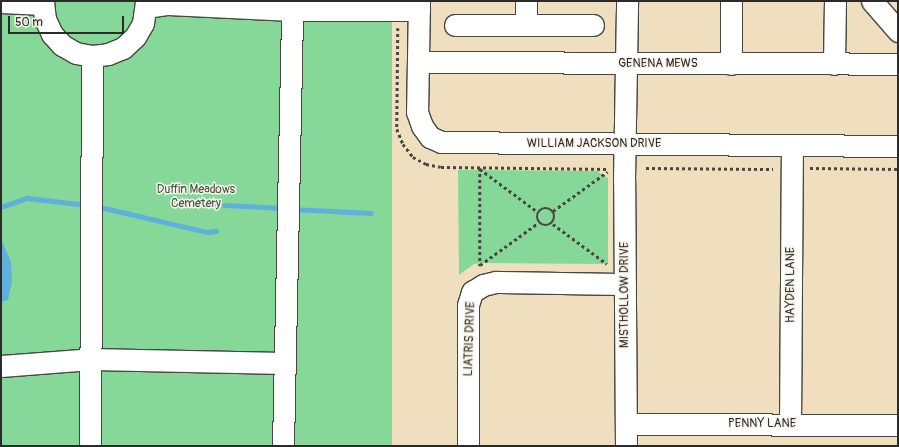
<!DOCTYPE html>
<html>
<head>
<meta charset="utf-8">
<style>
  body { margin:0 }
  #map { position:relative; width:899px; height:447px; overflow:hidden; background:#efdfbf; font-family:Pangolin,sans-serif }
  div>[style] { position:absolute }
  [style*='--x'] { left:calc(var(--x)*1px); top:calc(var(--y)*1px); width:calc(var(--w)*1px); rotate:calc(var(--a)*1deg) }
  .green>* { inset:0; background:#86d899; transform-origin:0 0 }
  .water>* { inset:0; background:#5fb0da }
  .stream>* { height:4.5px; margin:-2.25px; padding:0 2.25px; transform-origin:2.25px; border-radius:2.25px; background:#5fb0da }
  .path>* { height:2.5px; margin-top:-1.25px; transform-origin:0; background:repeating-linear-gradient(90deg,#484641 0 3px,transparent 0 6px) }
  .path>.ring { margin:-1.25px; padding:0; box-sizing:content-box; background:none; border:2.5px solid #484641; border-radius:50% }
  .roads { filter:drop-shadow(1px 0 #484641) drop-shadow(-1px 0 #484641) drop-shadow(0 1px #484641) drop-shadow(0 -1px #484641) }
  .minor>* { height:21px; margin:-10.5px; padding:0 10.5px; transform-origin:10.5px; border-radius:10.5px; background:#fff }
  span { translate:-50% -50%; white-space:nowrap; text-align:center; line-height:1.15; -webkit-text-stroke:3px #f7f3e8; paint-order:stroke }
  .street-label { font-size:12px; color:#2b2b2b }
  .park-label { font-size:12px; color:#425646 }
  .frame { position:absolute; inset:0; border:2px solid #2b2b2b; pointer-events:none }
  .scale { position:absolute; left:8px; top:16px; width:116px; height:18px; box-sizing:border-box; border:2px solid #2b2b2b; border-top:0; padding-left:5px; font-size:12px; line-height:14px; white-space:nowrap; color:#2b2b2b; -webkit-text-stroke:3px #f7f3e8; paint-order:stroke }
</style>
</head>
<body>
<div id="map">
  <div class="green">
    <div style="left:1px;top:1px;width:391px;height:445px"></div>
    <div style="clip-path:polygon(458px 170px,597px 171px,608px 178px,608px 264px,486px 263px,474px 264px,459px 275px)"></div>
  </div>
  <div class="water">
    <div style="clip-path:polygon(1px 239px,11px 262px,12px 282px,8px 300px,1px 302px)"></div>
  </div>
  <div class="stream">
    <div style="--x:224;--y:205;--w:59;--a:2.9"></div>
    <div style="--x:96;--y:206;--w:114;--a:13.2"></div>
    <div style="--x:207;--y:232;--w:9;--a:-6"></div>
    <div style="--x:1;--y:207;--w:28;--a:-19"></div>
    <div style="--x:27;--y:198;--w:60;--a:6.7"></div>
    <div style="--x:292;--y:209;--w:79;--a:2.9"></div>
  </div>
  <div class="path">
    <div style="--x:398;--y:28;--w:101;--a:90.6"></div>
    <div style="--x:397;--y:129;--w:16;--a:68"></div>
    <div style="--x:403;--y:144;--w:16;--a:52"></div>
    <div style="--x:413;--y:157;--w:15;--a:28"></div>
    <div style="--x:426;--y:164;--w:15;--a:11"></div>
    <div style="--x:441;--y:167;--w:167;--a:0.7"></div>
    <div style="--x:480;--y:168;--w:98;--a:90"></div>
    <div style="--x:646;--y:168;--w:127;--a:0.5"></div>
    <div style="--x:810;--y:168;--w:88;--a:0.7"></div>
    <div style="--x:480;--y:169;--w:72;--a:36.6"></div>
    <div class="ring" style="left:537px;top:208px;width:15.5px;height:15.5px"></div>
    <div style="--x:553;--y:211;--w:67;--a:-35.8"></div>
    <div style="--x:553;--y:224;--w:67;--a:36.5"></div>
    <div style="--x:480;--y:265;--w:72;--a:-35.9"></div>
  </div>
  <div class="roads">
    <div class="minor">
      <div style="--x:43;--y:1;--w:18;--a:84"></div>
      <div style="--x:45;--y:19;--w:17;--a:65"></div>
      <div style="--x:52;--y:34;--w:15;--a:48"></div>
      <div style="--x:62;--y:45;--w:16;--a:30"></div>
      <div style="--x:76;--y:53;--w:16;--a:11"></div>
      <div style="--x:92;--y:56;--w:16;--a:-7"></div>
      <div style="--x:108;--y:54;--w:16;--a:-22"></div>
      <div style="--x:123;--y:48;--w:16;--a:-43"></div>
      <div style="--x:135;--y:37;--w:16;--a:-60"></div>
      <div style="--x:143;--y:23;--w:22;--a:-82"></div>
      <div style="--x:419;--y:1;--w:111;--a:91"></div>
      <div style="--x:417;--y:112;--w:15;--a:70"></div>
      <div style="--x:422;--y:126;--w:14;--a:54"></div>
      <div style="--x:430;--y:137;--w:12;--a:24"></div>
      <div style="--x:441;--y:142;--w:457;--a:0.5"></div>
      <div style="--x:872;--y:1;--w:40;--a:49"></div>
      <div style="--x:1;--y:2;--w:42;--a:2.7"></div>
      <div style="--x:146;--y:7;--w:22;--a:-8"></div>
      <div style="--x:168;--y:4;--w:124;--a:2.8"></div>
      <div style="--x:292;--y:10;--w:127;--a:0"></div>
      <div style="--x:455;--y:25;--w:138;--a:0"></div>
      <div style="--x:526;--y:25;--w:24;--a:-90"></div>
      <div style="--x:418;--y:62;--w:480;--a:0.2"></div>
      <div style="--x:731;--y:64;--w:63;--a:-90"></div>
      <div style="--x:834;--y:64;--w:63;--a:-89.1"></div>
      <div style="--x:1;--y:366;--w:90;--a:-4.4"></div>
      <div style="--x:91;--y:359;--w:193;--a:1.2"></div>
      <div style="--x:626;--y:424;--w:272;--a:0.2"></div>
      <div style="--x:790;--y:424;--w:279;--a:-89.6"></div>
      <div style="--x:90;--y:446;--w:390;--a:-89.7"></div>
      <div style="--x:283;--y:446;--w:436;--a:-88.8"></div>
      <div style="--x:468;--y:446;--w:141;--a:-90"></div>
      <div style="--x:468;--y:305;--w:14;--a:-73"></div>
      <div style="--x:472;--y:292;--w:13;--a:-32"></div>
      <div style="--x:483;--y:285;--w:13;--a:-13"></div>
      <div style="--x:496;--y:282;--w:129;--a:0.9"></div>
      <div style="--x:626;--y:446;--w:267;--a:-90.4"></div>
      <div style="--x:624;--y:179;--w:178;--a:-89"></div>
    </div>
  </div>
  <div class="street-label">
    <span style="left:658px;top:64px">GENENA MEWS</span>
    <span style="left:594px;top:144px">WILLIAM JACKSON DRIVE</span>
    <span style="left:791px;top:285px;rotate:-90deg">HAYDEN LANE</span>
    <span style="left:625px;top:295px;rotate:-90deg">MISTHOLLOW DRIVE</span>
    <span style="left:470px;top:339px;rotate:-88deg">LIATRIS DRIVE</span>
    <span style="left:762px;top:424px">PENNY LANE</span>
  </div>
  <div class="park-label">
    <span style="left:196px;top:197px">Duffin Meadows<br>Cemetery</span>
  </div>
  <div class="frame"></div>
  <div class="scale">50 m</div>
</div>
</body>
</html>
